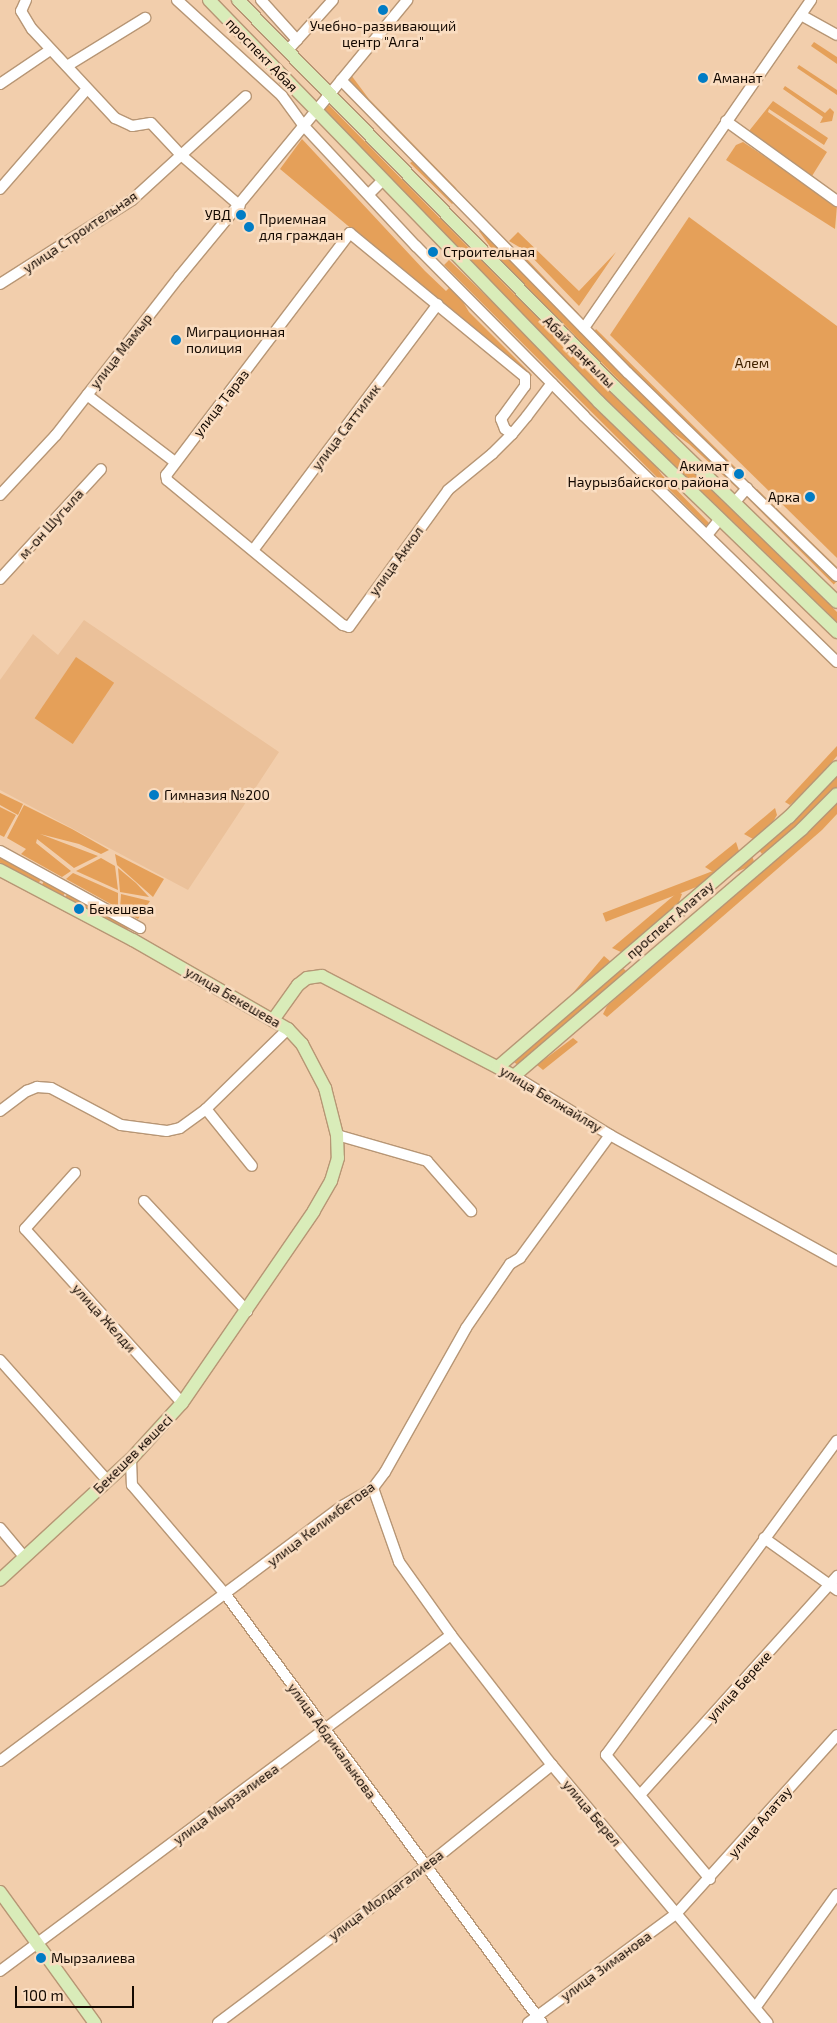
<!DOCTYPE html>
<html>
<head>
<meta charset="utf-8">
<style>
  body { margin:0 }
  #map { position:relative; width:837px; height:2023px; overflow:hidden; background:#f2ceac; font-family:"Exo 2",sans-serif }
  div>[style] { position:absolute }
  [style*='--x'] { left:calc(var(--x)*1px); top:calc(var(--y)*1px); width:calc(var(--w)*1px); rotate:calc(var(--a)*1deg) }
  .built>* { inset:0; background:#ebc19a }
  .green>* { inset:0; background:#e5a059; transform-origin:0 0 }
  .roads { filter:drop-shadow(1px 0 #b79675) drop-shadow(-1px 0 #b79675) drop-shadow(0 1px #b79675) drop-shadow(0 -1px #b79675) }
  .minor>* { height:10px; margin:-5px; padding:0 5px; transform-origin:5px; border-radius:5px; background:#fff }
  .major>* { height:12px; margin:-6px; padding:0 6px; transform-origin:6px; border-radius:6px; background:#d9ecb9 }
  .dots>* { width:14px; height:14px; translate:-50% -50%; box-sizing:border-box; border:2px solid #faddc1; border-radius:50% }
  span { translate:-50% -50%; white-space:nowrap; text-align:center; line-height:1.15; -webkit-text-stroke:5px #faddc1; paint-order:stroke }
  .poi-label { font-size:14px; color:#140901 }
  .left { translate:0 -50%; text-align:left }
  .right { translate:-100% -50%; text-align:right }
  .street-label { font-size:14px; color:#140901 }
  .park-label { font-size:14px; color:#422300 }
  .scale { position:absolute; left:15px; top:1986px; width:119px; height:22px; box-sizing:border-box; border:2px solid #140901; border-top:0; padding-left:6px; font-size:15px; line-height:18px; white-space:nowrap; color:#140901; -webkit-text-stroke:4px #faddc1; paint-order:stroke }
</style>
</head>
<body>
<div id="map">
  <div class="built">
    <div style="clip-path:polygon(84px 620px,279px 752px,188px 890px,0 790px,0 680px,33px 634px,58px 655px)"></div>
  </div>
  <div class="green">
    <div style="clip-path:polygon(814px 42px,837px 57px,837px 64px,811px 46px)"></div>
    <div style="clip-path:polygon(799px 65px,837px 90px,837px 95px,797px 68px)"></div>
    <div style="clip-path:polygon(351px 75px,369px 99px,456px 188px,459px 196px,354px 89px,348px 79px)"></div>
    <div style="clip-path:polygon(785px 86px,825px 113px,830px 108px,834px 112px,832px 121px,820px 123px,823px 117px,783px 89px)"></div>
    <div style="clip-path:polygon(773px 101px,828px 138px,824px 145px,769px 109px,768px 112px,827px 152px,812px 176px,749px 131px)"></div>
    <div style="clip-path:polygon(329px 105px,609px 391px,837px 612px,837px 622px,604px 397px,431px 222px,324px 110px)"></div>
    <div style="clip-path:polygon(302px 139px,425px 271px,446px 291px,450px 287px,459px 295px,469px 312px,532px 375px,530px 378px,280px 169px)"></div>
    <div style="clip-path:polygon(743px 142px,837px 205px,835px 229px,726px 160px,736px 145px)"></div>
    <div style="clip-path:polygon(413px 161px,417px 161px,456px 201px,452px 204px,410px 163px)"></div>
    <div style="clip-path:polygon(689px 217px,837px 326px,837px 558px,610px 335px)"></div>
    <div style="clip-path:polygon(482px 229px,740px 486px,738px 489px,689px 444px,664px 426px,496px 255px,479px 231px)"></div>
    <div style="clip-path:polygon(518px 232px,579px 291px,616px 252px,579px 306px,526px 251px,509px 241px)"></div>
    <div style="clip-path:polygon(511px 250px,526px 258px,579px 314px,572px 313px)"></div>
    <div style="clip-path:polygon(449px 260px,642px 447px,662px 475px,709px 523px,706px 526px,444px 265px)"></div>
    <div style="clip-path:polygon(596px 329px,737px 469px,734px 472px,594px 332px)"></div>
    <div style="clip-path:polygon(757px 489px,837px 567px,837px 572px,755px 491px)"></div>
    <div style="left:751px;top:496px;width:121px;height:4px;rotate:45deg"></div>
    <div style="left:76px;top:657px;width:46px;height:74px;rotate:34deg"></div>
    <div style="clip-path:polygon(837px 746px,837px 756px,825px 770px,796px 800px,790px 805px,785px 802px)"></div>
    <div style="clip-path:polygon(837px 775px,837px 787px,830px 795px,799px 825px,762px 854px,759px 850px)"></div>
    <div style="clip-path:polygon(0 793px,23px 804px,18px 815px,0 805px)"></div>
    <div style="clip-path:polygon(837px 802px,837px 814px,822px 830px,607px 1017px,603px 1014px,607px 1006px)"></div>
    <div style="clip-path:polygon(24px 805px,72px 829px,109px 850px,101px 854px,79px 844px,40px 834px,98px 856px,74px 868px,37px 839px,36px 843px,71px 871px,62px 877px,21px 854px,26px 849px,7px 838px)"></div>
    <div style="clip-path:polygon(0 807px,16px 815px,4px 837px,0 835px)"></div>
    <div style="clip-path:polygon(775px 808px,777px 815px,771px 825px,753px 839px,744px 834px)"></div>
    <div style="clip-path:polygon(736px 842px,739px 851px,723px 866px,713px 872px,705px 867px)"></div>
    <div style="clip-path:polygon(115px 854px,164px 879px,153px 897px,117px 865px)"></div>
    <div style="left:0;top:856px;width:47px;height:6px;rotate:29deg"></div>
    <div style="left:752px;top:856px;width:9px;height:160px;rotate:69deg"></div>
    <div style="clip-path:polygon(101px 858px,115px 866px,118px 890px,76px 871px)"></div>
    <div style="clip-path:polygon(118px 868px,136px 883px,149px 897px,120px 892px)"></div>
    <div style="clip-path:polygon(73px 873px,118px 893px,118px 908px,66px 879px)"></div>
    <div style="left:44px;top:881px;width:24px;height:4px;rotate:30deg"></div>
    <div style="clip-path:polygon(678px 892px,682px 894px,676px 910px,628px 948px,621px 952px,612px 948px)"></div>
    <div style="clip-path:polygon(67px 894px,127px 927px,130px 933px,65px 898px)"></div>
    <div style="clip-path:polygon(121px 894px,150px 901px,138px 919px,120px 909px)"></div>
    <div style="left:604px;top:956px;width:8px;height:139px;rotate:40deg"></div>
    <div style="clip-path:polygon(623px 968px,627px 972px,523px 1063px,514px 1058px)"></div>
    <div style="clip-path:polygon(573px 1038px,578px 1042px,543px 1070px,537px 1065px)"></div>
  </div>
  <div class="roads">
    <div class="minor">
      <div style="--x:26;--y:0;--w:12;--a:114"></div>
      <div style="--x:21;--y:11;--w:21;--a:59"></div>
      <div style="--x:32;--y:29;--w:122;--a:47"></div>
      <div style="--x:115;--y:118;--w:19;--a:25"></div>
      <div style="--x:132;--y:126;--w:19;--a:-9"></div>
      <div style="--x:151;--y:123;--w:42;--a:46.9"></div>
      <div style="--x:180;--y:154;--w:79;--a:40.9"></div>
      <div style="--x:177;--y:0;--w:142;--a:42.4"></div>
      <div style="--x:282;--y:96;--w:36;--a:54"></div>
      <div style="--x:303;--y:125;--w:166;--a:47"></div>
      <div style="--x:416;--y:246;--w:239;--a:45.3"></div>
      <div style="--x:584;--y:416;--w:353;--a:44.2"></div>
      <div style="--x:261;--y:0;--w:54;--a:48"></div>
      <div style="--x:801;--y:15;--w:41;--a:29.1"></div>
      <div style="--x:288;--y:50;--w:67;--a:-48"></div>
      <div style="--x:67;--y:66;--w:92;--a:-31.6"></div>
      <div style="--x:341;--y:80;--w:410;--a:45.6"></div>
      <div style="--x:628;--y:373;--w:291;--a:44.2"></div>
      <div style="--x:0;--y:84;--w:60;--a:-34.2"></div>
      <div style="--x:726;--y:121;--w:137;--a:35.8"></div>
      <div style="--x:0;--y:189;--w:131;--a:-49"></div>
      <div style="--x:369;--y:194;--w:18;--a:-45"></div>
      <div style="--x:0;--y:284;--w:156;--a:-32.5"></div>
      <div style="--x:132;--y:200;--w:154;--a:-42.4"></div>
      <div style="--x:584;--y:328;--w:399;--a:-55.3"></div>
      <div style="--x:87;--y:395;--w:111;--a:37.3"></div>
      <div style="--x:512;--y:434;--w:9;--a:-144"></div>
      <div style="--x:505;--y:429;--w:11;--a:-112"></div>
      <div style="--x:501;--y:419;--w:41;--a:-54"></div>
      <div style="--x:525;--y:386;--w:9;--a:-90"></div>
      <div style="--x:525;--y:377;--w:227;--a:-140.6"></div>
      <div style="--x:350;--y:233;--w:304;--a:127.2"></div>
      <div style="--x:166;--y:475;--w:5;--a:79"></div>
      <div style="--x:167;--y:480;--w:228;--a:39.5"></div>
      <div style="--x:343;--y:625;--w:6;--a:18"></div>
      <div style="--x:349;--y:627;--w:169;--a:-54.1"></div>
      <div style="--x:448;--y:490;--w:57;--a:-39.3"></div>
      <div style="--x:492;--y:454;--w:28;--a:-45"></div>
      <div style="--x:512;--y:434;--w:23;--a:-50"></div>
      <div style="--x:527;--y:416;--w:41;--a:-52.9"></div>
      <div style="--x:0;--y:495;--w:82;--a:-47"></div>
      <div style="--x:56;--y:435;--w:200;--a:-52.1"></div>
      <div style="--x:179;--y:277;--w:359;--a:-50.5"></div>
      <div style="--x:734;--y:503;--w:20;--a:-49"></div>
      <div style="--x:707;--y:535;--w:21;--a:-51"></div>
      <div style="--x:254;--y:549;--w:306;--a:-53.1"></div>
      <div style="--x:0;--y:579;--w:149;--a:-47.4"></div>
      <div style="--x:0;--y:851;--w:160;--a:28.8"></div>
      <div style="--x:514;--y:1076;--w:113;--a:31.6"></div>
      <div style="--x:610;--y:1135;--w:260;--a:29"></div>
      <div style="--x:206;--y:1109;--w:73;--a:51.1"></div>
      <div style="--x:0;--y:1111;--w:34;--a:-37"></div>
      <div style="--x:27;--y:1091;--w:11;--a:-22"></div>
      <div style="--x:37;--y:1087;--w:14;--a:4"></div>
      <div style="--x:51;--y:1088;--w:79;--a:27.9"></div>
      <div style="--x:121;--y:1125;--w:46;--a:7.4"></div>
      <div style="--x:167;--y:1131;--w:13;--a:-13"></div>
      <div style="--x:180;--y:1128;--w:32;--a:-36"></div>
      <div style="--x:206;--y:1109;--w:115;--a:-44.3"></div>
      <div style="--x:337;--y:1135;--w:94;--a:16.1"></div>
      <div style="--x:427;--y:1161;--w:67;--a:48.7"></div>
      <div style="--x:75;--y:1173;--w:75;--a:131.8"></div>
      <div style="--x:25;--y:1229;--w:234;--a:47.9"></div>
      <div style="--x:144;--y:1201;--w:151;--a:46.9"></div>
      <div style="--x:0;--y:1360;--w:161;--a:48.3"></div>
      <div style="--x:131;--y:1459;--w:26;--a:88"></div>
      <div style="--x:132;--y:1485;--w:145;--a:49.5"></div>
      <div style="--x:226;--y:1595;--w:532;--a:53.56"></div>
      <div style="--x:373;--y:1488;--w:78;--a:70.6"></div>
      <div style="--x:399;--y:1562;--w:90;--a:54.5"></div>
      <div style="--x:451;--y:1635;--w:165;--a:52.2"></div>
      <div style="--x:552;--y:1765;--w:336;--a:50.1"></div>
      <div style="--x:0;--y:1528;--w:38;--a:50"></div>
      <div style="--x:764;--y:1538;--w:90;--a:35.5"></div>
      <div style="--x:0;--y:1761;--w:427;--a:-36.7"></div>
      <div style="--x:342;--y:1506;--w:36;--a:-30"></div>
      <div style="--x:373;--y:1488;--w:20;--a:-53"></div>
      <div style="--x:385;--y:1472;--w:165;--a:-60.6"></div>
      <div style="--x:466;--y:1328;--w:78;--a:-55.5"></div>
      <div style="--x:510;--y:1264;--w:12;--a:-31"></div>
      <div style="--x:520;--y:1258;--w:152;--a:-53.8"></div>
      <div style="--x:640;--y:1795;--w:295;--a:-48"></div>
      <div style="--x:710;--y:1879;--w:162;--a:-130"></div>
      <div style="--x:606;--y:1755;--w:390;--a:-53.7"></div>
      <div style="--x:0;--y:1971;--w:562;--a:-36.69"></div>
      <div style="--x:755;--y:2008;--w:140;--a:-54.3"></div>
      <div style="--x:218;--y:2023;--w:259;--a:-37"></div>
      <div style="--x:425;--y:1867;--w:163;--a:-38.8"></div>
      <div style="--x:528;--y:2023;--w:184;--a:-36.4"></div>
      <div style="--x:676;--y:1914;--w:241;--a:-48"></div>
    </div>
    <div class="major">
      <div style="--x:209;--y:0;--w:560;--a:45.87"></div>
      <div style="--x:599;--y:402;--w:331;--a:44"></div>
      <div style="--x:238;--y:0;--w:539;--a:45.75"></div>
      <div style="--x:614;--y:386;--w:310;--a:44.1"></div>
      <div style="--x:0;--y:870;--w:150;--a:27.8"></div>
      <div style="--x:133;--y:940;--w:179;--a:29.9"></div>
      <div style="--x:288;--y:1029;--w:21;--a:47"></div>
      <div style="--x:302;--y:1044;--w:50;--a:62.4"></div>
      <div style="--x:325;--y:1088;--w:49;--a:75.7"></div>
      <div style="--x:337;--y:1135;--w:23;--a:88"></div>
      <div style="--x:338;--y:1158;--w:24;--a:107"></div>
      <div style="--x:331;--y:1181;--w:34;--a:120"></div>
      <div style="--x:314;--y:1211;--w:233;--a:124.5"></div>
      <div style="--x:182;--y:1403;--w:76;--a:132.3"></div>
      <div style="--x:131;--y:1459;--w:178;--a:137.3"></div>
      <div style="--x:273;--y:1020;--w:43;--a:-54.5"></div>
      <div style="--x:298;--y:985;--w:11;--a:-38"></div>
      <div style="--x:307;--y:978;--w:15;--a:-8"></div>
      <div style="--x:322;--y:976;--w:216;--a:27.5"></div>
      <div style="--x:514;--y:1076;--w:379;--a:-40.6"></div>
      <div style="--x:802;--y:829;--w:49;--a:-45"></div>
      <div style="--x:498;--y:1067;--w:384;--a:-40.7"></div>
      <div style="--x:789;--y:817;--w:69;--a:-46.2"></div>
      <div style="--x:0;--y:1892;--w:162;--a:54.1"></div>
    </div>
  </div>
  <div class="dots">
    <div style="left:383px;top:10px;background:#007cc5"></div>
    <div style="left:703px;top:78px;background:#007cc5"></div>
    <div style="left:241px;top:215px;background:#007cc5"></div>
    <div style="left:249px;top:227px;background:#007cc5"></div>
    <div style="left:433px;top:252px;background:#007cc5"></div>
    <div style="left:176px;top:340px;background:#007cc5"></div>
    <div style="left:739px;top:474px;background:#007cc5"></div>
    <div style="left:810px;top:497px;background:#007cc5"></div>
    <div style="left:154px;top:795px;background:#007cc5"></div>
    <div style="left:79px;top:909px;background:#007cc5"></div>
    <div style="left:41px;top:1958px;background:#007cc5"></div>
  </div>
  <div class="poi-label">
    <span style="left:383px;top:34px">Учебно-развивающий<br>центр "Алга"</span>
    <span class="left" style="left:713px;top:78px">Аманат</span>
    <span class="right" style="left:231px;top:215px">УВД</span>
    <span class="left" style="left:259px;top:227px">Приемная<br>для граждан</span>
    <span class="left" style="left:443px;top:252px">Строительная</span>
    <span class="left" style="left:186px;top:340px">Миграционная<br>полиция</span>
    <span class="right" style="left:729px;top:474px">Акимат<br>Наурызбайского района</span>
    <span class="right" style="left:800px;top:497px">Арка</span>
    <span class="left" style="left:164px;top:795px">Гимназия №200</span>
    <span class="left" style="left:89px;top:909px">Бекешева</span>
    <span class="left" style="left:51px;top:1958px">Мырзалиева</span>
  </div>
  <div class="street-label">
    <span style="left:262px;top:55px;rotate:46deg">проспект Абая</span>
    <span style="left:80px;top:232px;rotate:-34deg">улица Строительная</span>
    <span style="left:121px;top:351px;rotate:-52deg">улица Мамыр</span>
    <span style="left:579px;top:352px;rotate:45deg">Абай даңғылы</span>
    <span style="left:221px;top:403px;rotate:-52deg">улица Тараз</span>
    <span style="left:346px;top:427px;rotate:-53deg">улица Саттилик</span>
    <span style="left:51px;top:524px;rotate:-48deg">м-он Шугыла</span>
    <span style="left:396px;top:561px;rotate:-54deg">улица Аккол</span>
    <span style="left:670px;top:920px;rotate:-41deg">проспект Алатау</span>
    <span style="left:233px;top:997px;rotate:30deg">улица Бекешева</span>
    <span style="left:551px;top:1099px;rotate:31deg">улица Белжайляу</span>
    <span style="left:104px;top:1318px;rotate:48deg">улица Желди</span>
    <span style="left:133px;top:1454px;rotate:-45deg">Бекешев көшесі</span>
    <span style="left:321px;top:1524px;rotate:-37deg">улица Келимбетова</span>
    <span style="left:739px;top:1686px;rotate:-48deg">улица Береке</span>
    <span style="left:332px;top:1741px;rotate:54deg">улица Абдикалыкова</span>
    <span style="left:226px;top:1804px;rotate:-36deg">улица Мырзалиева</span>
    <span style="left:592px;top:1813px;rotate:50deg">улица Берел</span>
    <span style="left:760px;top:1822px;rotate:-49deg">улица Алатау</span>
    <span style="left:386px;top:1895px;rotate:-37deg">улица Молдагалиева</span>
    <span style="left:606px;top:1966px;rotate:-36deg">улица Зиманова</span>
  </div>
  <div class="park-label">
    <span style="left:752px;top:363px">Алем</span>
  </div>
  <div class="scale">100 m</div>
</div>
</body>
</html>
